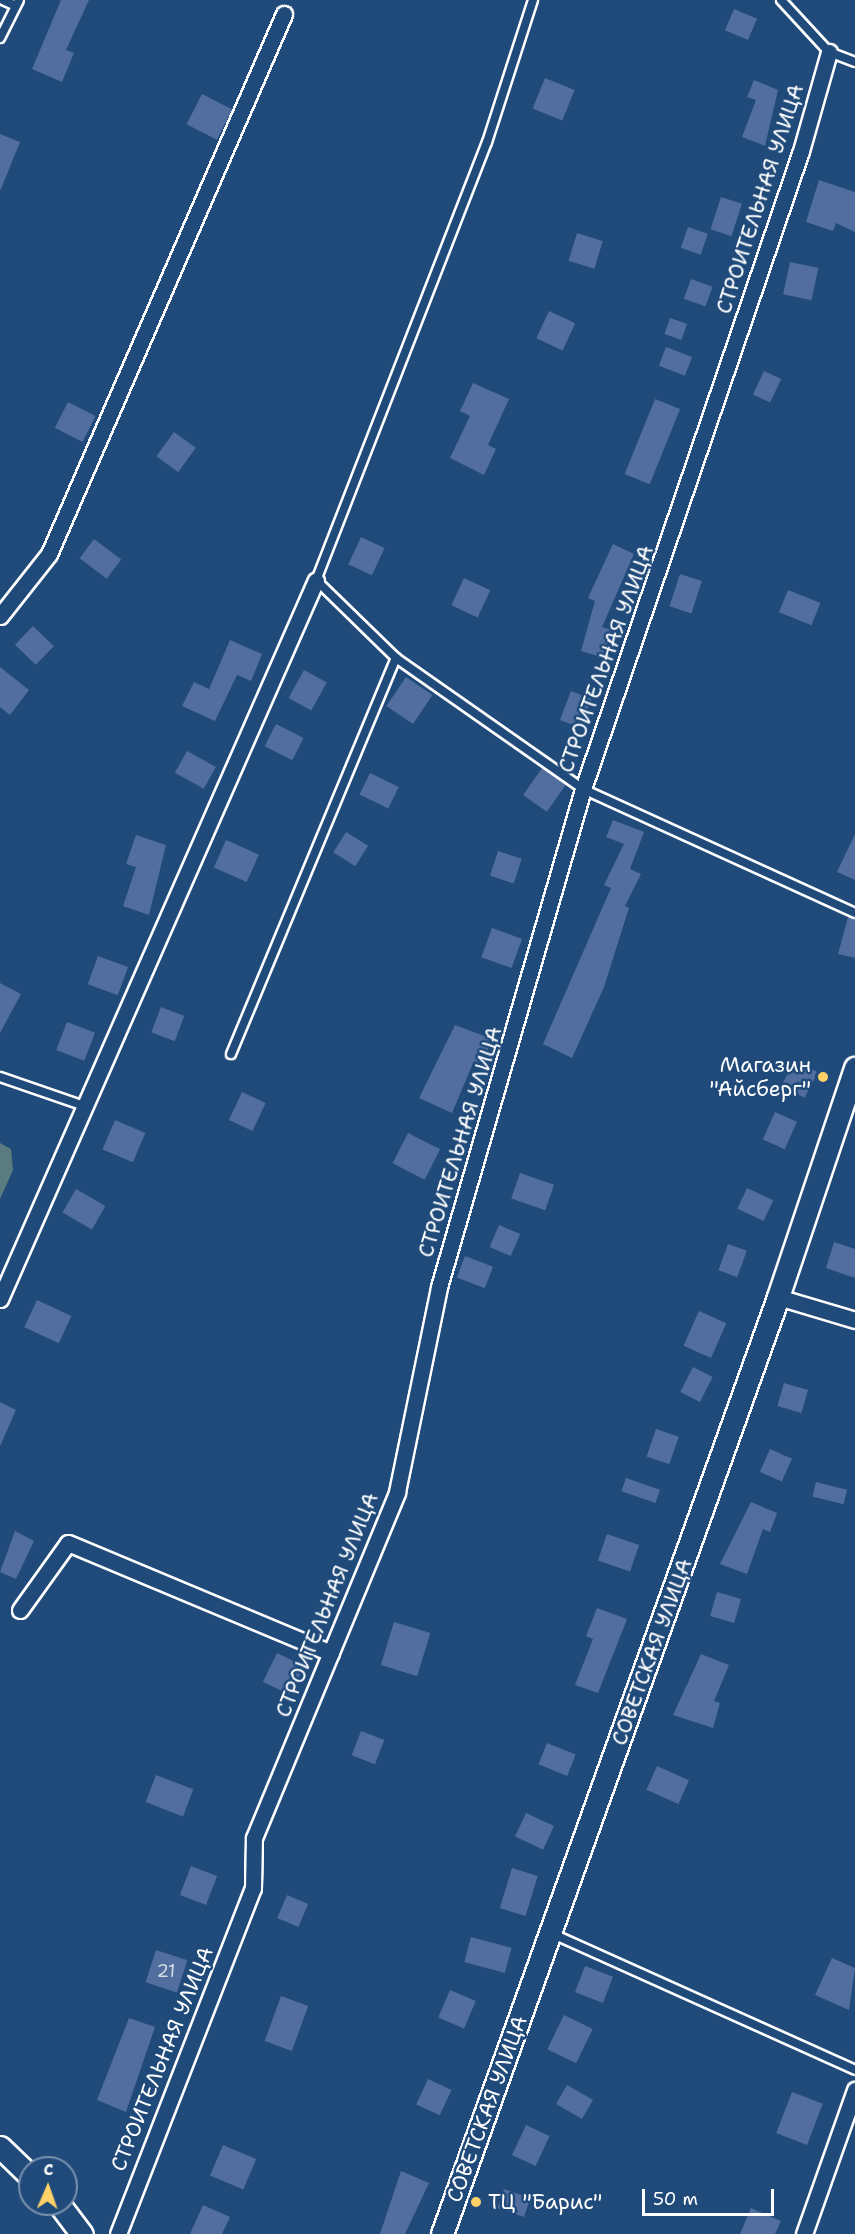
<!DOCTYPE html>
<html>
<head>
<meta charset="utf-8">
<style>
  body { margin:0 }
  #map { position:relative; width:855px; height:2234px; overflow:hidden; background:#1f4a7a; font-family:"Shantell Sans",sans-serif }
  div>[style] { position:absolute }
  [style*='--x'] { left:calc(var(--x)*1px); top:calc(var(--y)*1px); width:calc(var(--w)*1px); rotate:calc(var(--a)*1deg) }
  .green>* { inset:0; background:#5a7b80 }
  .building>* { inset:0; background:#516e9f; transform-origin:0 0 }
  .roads { filter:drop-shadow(2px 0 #fff) drop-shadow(-2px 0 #fff) drop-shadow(0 2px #fff) drop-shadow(0 -2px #fff) }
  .lane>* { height:8px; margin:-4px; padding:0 4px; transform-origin:4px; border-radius:4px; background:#1f4a7a }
  .street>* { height:15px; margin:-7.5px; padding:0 7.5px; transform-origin:7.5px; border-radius:7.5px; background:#1f4a7a }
  .secondary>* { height:21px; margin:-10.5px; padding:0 10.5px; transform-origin:10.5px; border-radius:10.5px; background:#1f4a7a }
  .dots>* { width:16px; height:16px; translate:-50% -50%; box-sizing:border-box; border:3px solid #1f4a7a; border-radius:50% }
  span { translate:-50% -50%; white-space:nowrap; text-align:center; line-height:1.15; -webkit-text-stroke:5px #1f4a7a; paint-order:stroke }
  .number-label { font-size:18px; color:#d4dbe7 }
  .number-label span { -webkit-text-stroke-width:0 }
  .street-label { font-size:21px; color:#fff }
  .poi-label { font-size:21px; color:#fff }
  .right { translate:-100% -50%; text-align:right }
  .left { translate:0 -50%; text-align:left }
  .north { position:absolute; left:18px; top:2156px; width:60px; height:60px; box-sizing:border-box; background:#1f4a7a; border:2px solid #7992af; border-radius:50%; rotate:2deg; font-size:16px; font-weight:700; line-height:24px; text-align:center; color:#fff }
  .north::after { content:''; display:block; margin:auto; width:21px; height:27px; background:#ffd166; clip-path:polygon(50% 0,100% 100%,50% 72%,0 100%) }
  .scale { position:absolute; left:642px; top:2189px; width:132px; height:27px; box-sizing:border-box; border:3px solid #fff; border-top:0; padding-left:8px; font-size:18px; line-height:21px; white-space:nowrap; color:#fff; -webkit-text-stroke:4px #1f4a7a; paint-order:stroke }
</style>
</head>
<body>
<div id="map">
  <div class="green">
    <div style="clip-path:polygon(0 1143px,11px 1149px,13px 1170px,0 1199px)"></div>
  </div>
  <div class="building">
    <div style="clip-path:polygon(61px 0,89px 0,66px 50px,74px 53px,62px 82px,32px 69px)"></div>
    <div style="left:734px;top:9px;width:25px;height:23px;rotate:23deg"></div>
    <div style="left:545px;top:78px;width:32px;height:33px;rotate:22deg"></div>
    <div style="clip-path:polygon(754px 80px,778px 90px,765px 146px,742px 137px,756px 100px,747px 97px)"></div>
    <div style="left:202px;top:94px;width:34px;height:34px;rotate:27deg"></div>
    <div style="clip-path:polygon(0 134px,20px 142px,1px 189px,0 189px)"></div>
    <div style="clip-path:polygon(819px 180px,855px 192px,855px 232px,836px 223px,833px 231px,806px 222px)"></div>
    <div style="left:721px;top:197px;width:22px;height:34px;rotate:18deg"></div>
    <div style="left:688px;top:227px;width:21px;height:22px;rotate:19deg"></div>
    <div style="left:577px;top:233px;width:27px;height:29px;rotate:17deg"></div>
    <div style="left:790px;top:262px;width:29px;height:33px;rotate:12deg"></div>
    <div style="left:691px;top:279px;width:23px;height:21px;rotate:20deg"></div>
    <div style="left:549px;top:311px;width:29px;height:30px;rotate:25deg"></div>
    <div style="left:670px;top:318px;width:18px;height:17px;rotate:19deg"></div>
    <div style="left:666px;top:347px;width:28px;height:20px;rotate:21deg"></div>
    <div style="left:764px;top:371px;width:19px;height:26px;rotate:25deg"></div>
    <div style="clip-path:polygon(473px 383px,509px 399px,488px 445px,496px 449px,484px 475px,450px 458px,470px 416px,460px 411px)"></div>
    <div style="left:655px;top:399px;width:27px;height:81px;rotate:22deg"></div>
    <div style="left:68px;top:402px;width:31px;height:29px;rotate:27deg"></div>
    <div style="left:174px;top:432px;width:27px;height:30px;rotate:36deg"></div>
    <div style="left:361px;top:537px;width:26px;height:30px;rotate:25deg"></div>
    <div style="left:94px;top:539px;width:34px;height:24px;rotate:37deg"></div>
    <div style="clip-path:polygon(613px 544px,634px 554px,602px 627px,611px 630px,604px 658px,581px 651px,595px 601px,588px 598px)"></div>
    <div style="left:680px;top:574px;width:23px;height:34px;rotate:18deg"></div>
    <div style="left:464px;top:578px;width:29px;height:30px;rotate:25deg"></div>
    <div style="left:788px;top:590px;width:35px;height:24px;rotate:22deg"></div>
    <div style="left:33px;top:626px;width:29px;height:26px;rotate:44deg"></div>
    <div style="clip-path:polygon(230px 640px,262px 654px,251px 681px,237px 675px,215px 721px,182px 706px,194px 682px,209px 689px)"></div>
    <div style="clip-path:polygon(0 667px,29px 690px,10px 715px,0 707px)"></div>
    <div style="left:304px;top:670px;width:26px;height:32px;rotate:29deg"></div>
    <div style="left:406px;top:677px;width:32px;height:35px;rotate:34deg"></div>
    <div style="left:571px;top:691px;width:22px;height:31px;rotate:21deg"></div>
    <div style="left:276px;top:724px;width:31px;height:25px;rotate:27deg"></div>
    <div style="left:187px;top:751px;width:33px;height:25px;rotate:29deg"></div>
    <div style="left:542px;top:768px;width:29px;height:33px;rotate:35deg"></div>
    <div style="left:370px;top:773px;width:32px;height:24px;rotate:26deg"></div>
    <div style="clip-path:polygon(613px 820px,644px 832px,630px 869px,641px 874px,625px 906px,629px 908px,604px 987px,572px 1058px,543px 1044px,611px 888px,604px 885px,624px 844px,606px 837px)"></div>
    <div style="left:346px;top:832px;width:26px;height:24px;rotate:32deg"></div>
    <div style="clip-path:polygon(855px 834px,855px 880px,837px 872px)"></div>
    <div style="clip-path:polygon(136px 835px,166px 845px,149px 915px,123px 906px,136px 867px,126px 864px)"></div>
    <div style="left:226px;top:840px;width:36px;height:30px;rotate:24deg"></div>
    <div style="left:498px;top:851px;width:25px;height:26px;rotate:18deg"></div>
    <div style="clip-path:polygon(848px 917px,855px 919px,855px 958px,838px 954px)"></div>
    <div style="left:492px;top:928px;width:32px;height:31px;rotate:20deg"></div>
    <div style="left:98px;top:956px;width:32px;height:30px;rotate:20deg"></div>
    <div style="clip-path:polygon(0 983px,21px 994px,0 1033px)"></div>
    <div style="left:161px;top:1007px;width:25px;height:27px;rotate:21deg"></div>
    <div style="left:67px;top:1022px;width:30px;height:30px;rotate:21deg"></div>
    <div style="clip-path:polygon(455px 1025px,492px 1039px,482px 1064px,474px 1061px,452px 1113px,419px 1098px)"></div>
    <div style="left:795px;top:1060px;width:26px;height:29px;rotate:28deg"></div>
    <div style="left:242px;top:1092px;width:26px;height:31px;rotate:25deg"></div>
    <div style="left:775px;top:1112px;width:24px;height:30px;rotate:24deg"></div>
    <div style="left:115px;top:1120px;width:33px;height:32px;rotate:23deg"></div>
    <div style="left:408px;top:1133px;width:36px;height:34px;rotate:27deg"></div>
    <div style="left:520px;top:1173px;width:36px;height:27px;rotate:19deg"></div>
    <div style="left:747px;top:1188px;width:29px;height:23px;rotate:25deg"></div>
    <div style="left:76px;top:1189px;width:34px;height:27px;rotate:30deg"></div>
    <div style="left:499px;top:1225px;width:23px;height:24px;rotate:23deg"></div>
    <div style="clip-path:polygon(834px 1242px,855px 1249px,855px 1278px,826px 1268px)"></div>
    <div style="left:728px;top:1244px;width:20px;height:28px;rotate:20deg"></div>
    <div style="left:465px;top:1256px;width:30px;height:23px;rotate:21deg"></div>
    <div style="left:37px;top:1300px;width:38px;height:30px;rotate:25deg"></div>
    <div style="left:699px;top:1311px;width:30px;height:38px;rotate:24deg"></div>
    <div style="left:693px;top:1367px;width:22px;height:28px;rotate:27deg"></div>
    <div style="left:784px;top:1383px;width:25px;height:24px;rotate:16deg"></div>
    <div style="clip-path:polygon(0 1402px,16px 1410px,0 1446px)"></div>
    <div style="left:656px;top:1429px;width:24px;height:29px;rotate:19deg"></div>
    <div style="left:770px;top:1449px;width:24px;height:25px;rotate:24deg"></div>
    <div style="left:626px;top:1478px;width:36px;height:14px;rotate:19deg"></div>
    <div style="left:816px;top:1482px;width:32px;height:15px;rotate:14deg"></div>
    <div style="clip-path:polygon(751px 1502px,777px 1513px,770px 1532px,763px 1529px,747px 1574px,720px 1564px)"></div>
    <div style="clip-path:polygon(15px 1531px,34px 1541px,16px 1579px,0 1572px)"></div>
    <div style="left:607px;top:1534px;width:34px;height:28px;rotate:19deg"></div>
    <div style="left:717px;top:1592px;width:25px;height:25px;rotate:16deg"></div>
    <div style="clip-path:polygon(597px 1608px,627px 1619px,598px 1693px,575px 1685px,593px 1639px,586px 1636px)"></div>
    <div style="left:394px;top:1622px;width:38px;height:45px;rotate:17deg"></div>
    <div style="left:277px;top:1653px;width:30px;height:32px;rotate:26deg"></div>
    <div style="clip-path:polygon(701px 1654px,729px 1665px,714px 1701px,720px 1703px,713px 1728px,673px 1715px)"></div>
    <div style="left:361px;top:1731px;width:25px;height:26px;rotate:21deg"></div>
    <div style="left:547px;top:1743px;width:31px;height:23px;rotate:22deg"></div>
    <div style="left:657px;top:1766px;width:35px;height:26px;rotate:24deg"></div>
    <div style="left:156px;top:1775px;width:40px;height:29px;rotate:21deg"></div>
    <div style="left:526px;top:1813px;width:31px;height:26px;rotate:25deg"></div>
    <div style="left:191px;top:1866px;width:28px;height:31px;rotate:21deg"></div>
    <div style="left:512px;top:1868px;width:27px;height:42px;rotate:17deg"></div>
    <div style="left:287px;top:1895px;width:23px;height:25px;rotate:23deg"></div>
    <div style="left:471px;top:1937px;width:42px;height:26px;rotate:15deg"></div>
    <div style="left:156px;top:1950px;width:33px;height:34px;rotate:18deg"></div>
    <div style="clip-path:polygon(832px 1958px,855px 1968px,849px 2010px,815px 1995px)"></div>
    <div style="left:585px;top:1966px;width:30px;height:28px;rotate:21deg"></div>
    <div style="left:450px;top:1990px;width:28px;height:30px;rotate:23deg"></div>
    <div style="left:281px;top:1996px;width:29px;height:48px;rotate:20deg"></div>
    <div style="left:564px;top:2015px;width:32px;height:38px;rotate:26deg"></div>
    <div style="clip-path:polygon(129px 2018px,155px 2027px,126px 2112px,97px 2100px)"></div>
    <div style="left:428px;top:2079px;width:26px;height:28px;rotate:25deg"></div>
    <div style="left:567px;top:2085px;width:30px;height:22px;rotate:30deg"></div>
    <div style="left:792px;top:2092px;width:33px;height:44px;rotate:21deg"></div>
    <div style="left:526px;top:2125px;width:26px;height:33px;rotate:25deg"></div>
    <div style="left:223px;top:2145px;width:36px;height:33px;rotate:23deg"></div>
    <div style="clip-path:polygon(401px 2171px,429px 2183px,405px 2234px,380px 2234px)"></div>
    <div style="left:504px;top:2189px;width:28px;height:20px;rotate:19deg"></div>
    <div style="clip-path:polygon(203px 2205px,230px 2217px,222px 2234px,190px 2234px)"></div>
    <div style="clip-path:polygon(751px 2208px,781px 2221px,775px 2234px,740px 2234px)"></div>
  </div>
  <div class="roads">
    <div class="lane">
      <div style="--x:3;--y:0;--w:14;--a:25"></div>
      <div style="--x:533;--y:0;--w:149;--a:107.9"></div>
      <div style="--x:487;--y:142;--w:470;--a:111.3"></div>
      <div style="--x:316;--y:580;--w:112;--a:44.3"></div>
      <div style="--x:396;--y:658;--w:228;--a:35"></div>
      <div style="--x:583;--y:789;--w:299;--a:24.5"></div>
      <div style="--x:781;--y:0;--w:71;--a:47.3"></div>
      <div style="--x:829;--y:52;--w:28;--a:21"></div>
      <div style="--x:0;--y:38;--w:42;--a:-63.4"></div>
      <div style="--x:231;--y:1054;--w:429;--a:-67.4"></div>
      <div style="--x:0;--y:1077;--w:89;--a:19"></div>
      <div style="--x:553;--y:1934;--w:331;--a:24.2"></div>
    </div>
    <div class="street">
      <div style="--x:0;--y:616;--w:79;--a:-51.7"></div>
      <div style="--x:49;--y:554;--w:589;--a:-66.48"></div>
      <div style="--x:778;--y:1297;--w:80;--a:16.6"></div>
      <div style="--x:0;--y:1299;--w:785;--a:-66.27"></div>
      <div style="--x:20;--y:1610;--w:82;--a:-54.4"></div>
      <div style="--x:68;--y:1543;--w:285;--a:22.7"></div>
      <div style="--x:118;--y:2234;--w:371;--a:-68.7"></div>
      <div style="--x:253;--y:1888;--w:50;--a:-88.9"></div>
      <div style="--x:254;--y:1838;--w:374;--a:-67.5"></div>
      <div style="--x:397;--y:1492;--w:209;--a:-78.4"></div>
      <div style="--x:439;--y:1287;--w:518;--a:-73.87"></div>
      <div style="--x:583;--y:789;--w:674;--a:-71.14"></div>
      <div style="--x:801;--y:151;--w:103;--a:-74.2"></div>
      <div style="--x:804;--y:2234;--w:153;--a:-70.5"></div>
    </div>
    <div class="secondary">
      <div style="--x:0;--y:2147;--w:42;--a:44"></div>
      <div style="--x:59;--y:2204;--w:38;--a:53"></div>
      <div style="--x:442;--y:2234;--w:995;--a:-70.27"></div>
      <div style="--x:778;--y:1297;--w:242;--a:-71.4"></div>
    </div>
  </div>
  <div class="dots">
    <div style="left:823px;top:1077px;background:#ffd166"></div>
    <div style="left:476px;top:2202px;background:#ffd166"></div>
  </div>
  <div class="number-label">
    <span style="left:166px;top:1971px">21</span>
  </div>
  <div class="street-label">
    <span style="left:760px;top:199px;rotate:-72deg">СТРОИТЕЛЬНАЯ УЛИЦА</span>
    <span style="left:606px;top:659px;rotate:-70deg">СТРОИТЕЛЬНАЯ УЛИЦА</span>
    <span style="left:460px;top:1142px;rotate:-73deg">СТРОИТЕЛЬНАЯ УЛИЦА</span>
    <span style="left:327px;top:1605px;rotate:-68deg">СТРОИТЕЛЬНАЯ УЛИЦА</span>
    <span style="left:652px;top:1652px;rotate:-70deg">СОВЕТСКАЯ УЛИЦА</span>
    <span style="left:162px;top:2059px;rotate:-68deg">СТРОИТЕЛЬНАЯ УЛИЦА</span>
    <span style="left:487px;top:2109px;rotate:-70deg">СОВЕТСКАЯ УЛИЦА</span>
  </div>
  <div class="poi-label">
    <span class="right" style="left:811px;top:1077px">Магазин<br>"Айсберг"</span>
    <span class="left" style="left:488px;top:2202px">ТЦ "Барис"</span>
  </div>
  <div class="north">С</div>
  <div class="scale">50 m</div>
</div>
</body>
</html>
